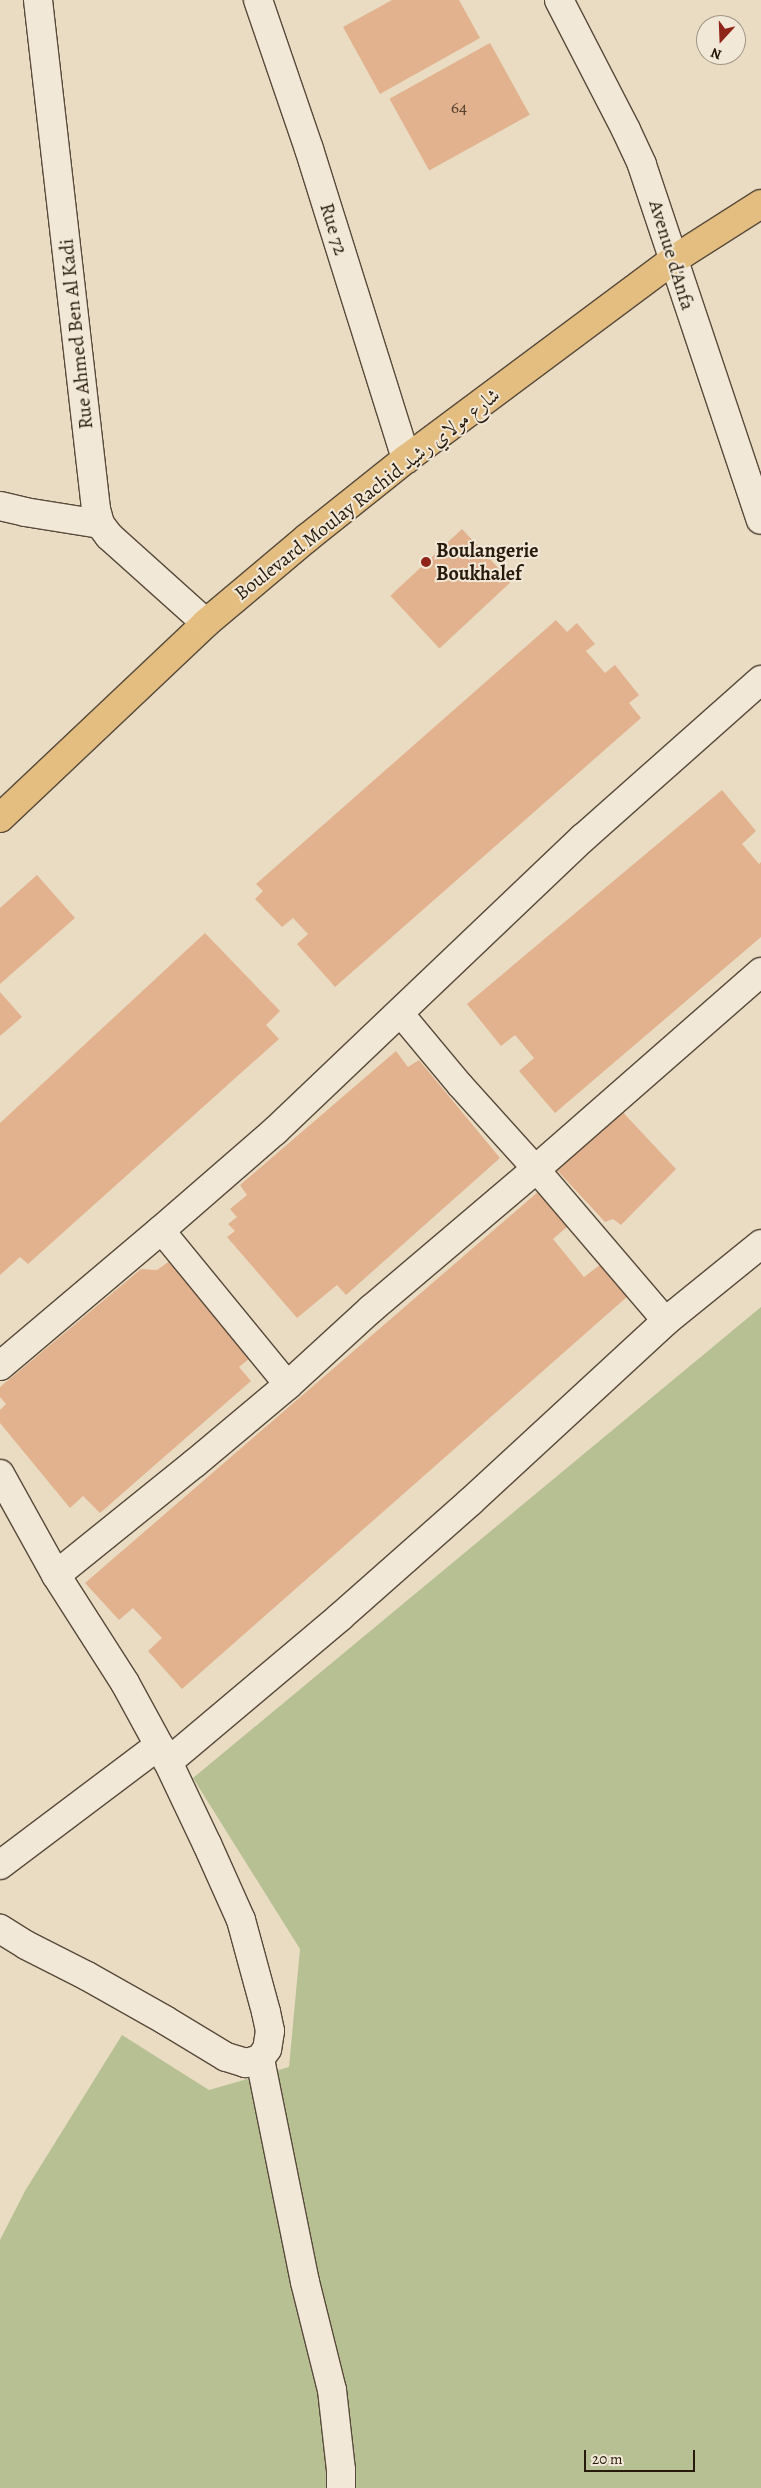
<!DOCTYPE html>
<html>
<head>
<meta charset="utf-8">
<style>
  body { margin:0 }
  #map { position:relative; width:761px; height:2488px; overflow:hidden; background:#e9dcc2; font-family:Alegreya,Amiri,serif }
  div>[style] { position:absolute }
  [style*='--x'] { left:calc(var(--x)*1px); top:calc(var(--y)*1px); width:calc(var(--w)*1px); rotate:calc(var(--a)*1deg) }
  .green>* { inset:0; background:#b7c093 }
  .building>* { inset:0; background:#e2b28f; transform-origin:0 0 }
  .roads { filter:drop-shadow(1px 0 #584a3a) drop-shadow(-1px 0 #584a3a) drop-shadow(0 1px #584a3a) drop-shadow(0 -1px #584a3a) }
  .pedestrian>* { height:26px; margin:-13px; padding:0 13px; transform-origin:13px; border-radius:13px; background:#f1e8d7 }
  .minor>* { height:28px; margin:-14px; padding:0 14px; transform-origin:14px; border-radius:14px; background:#f1e8d7 }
  .tertiary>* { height:28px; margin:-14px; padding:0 14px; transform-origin:14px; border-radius:14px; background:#f1e8d7 }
  .primary>* { height:28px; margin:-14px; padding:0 14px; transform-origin:14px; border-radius:14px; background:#e4be81 }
  .dots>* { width:14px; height:14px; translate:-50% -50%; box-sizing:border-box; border:2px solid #f1e8d7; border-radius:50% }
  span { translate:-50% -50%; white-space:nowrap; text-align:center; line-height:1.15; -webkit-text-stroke:4px #f1e8d7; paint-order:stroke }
  .number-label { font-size:18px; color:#56402d }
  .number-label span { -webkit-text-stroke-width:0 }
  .street-label { font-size:20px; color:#271a0c }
  .poi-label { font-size:20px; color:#271a0c; font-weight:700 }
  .left { translate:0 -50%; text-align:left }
  .north { position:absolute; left:696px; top:15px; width:50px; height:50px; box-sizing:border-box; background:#f1e8d7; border:1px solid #a09686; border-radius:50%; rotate:200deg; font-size:14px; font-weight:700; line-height:20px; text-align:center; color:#271a0c }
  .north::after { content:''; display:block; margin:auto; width:18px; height:22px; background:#8f2418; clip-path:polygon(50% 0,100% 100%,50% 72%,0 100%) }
  .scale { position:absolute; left:584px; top:2450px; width:111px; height:22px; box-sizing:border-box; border:2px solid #271a0c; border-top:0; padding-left:6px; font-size:15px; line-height:18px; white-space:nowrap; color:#271a0c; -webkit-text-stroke:4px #f1e8d7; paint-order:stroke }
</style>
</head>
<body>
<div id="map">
  <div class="green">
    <div style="clip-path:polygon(761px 1307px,761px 2488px,0 2488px,0 2240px,25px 2191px,122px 2035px,209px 2090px,289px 2067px,300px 1949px,193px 1778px)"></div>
  </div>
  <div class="building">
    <div style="clip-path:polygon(392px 0,459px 0,480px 38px,380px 94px,343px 27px)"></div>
    <div style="left:490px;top:43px;width:82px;height:115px;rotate:61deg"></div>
    <div style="left:462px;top:529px;width:72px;height:98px;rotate:47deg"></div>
    <div style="clip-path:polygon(556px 620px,567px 632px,577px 623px,595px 644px,586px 651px,605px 673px,615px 665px,639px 695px,629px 703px,641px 718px,335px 987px,297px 944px,308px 934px,293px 918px,282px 927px,255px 899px,263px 891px,256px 884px)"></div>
    <div style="clip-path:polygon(722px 790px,756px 831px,742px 844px,759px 864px,761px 862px,761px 937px,555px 1113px,519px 1071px,534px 1058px,515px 1035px,501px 1046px,467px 1004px)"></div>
    <div style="clip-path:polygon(37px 875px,75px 918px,0 984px,0 908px)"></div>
    <div style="clip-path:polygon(205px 933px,280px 1011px,266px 1025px,279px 1039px,28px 1264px,20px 1257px,0 1275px,0 1123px)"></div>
    <div style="clip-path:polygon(0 992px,22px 1017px,0 1036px)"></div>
    <div style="clip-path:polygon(396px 1051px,408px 1067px,419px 1060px,500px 1158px,346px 1295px,337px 1285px,297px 1318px,227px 1237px,235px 1231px,228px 1224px,237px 1217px,230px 1209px,247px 1195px,240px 1185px)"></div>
    <div style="clip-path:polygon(617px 1106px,676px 1169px,621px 1225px,613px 1219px,605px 1222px,556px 1169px)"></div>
    <div style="clip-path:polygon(539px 1191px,568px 1226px,553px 1239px,584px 1277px,601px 1264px,628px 1296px,182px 1689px,148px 1651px,162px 1638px,133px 1608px,119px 1620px,85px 1583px)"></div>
    <div style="clip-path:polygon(174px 1258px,255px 1354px,239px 1367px,251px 1381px,100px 1513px,83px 1496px,70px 1508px,0 1423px,0 1410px,6px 1404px,0 1397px,0 1387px,141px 1269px,157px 1270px)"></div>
  </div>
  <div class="roads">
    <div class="pedestrian">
      <div style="--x:400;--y:1013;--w:94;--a:50.2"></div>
      <div style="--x:460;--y:1085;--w:113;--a:47.9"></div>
      <div style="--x:536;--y:1169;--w:200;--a:49.5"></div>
      <div style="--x:161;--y:1230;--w:200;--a:50.7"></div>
    </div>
    <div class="minor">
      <div style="--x:38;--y:0;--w:512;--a:83.5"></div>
      <div style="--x:96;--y:509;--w:16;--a:75"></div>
      <div style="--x:100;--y:524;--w:15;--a:53"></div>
      <div style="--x:109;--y:536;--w:130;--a:41.9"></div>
      <div style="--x:258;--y:0;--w:157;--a:71.1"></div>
      <div style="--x:309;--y:149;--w:325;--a:72.6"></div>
      <div style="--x:0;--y:506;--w:26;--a:13"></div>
      <div style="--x:25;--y:512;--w:76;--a:9.1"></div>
      <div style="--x:0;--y:1366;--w:211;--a:-40.2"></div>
      <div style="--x:161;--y:1230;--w:151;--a:-41"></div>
      <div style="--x:275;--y:1131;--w:425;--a:-43.6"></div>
      <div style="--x:583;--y:838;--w:238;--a:-41.6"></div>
      <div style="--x:0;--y:1474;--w:115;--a:61"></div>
      <div style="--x:56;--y:1575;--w:128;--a:57.4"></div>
      <div style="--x:125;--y:1683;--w:90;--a:61.4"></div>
      <div style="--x:168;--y:1762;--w:91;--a:64.6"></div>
      <div style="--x:207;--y:1844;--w:83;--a:65.9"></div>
      <div style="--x:241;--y:1920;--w:95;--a:74.8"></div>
      <div style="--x:266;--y:2012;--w:19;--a:78"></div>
      <div style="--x:270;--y:2031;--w:18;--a:99"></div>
      <div style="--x:267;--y:2049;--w:12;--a:125"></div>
      <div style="--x:260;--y:2059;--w:15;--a:164"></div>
      <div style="--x:246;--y:2063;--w:21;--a:-163"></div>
      <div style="--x:226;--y:2057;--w:71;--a:-148.8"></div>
      <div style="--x:165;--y:2020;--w:90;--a:-150.6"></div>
      <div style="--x:87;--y:1976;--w:68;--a:-153.1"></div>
      <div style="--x:26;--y:1945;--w:31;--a:-148"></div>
      <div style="--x:56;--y:1575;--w:179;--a:-38.9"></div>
      <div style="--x:195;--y:1463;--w:121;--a:-40"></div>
      <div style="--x:288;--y:1385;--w:113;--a:-42.5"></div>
      <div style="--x:371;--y:1309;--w:216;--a:-40.3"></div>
      <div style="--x:536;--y:1169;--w:299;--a:-41.2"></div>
      <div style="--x:168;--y:1762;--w:225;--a:-40.1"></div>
      <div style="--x:340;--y:1617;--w:174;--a:-41.5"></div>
      <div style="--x:470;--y:1502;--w:267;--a:-42.7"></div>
      <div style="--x:666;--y:1321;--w:122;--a:-39"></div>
      <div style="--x:0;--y:1865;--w:199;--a:-37"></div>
      <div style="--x:260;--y:2059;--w:227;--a:78.6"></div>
      <div style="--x:305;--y:2282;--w:111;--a:76"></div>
      <div style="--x:332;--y:2390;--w:81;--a:83.6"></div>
      <div style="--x:341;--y:2470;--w:18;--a:90"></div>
    </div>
    <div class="tertiary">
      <div style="--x:559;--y:0;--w:146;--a:62.7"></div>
      <div style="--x:626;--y:130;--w:38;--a:65"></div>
      <div style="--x:642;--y:165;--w:374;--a:71.5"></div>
    </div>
    <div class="primary">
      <div style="--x:0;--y:818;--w:284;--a:-43.4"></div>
      <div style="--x:206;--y:623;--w:132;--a:-40.1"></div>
      <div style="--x:307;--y:538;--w:127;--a:-38.6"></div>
      <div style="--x:406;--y:459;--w:333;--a:-36.7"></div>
      <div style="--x:673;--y:260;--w:104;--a:-32.5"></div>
    </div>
  </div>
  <div class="dots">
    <div style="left:426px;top:562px;background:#8f2418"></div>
  </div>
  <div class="number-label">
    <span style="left:459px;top:107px">64</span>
  </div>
  <div class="street-label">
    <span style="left:334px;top:229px;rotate:73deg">Rue 72</span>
    <span style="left:672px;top:255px;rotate:73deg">Avenue d'Anfa</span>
    <span style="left:76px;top:334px;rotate:-96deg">Rue Ahmed Ben Al Kadi</span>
    <span style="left:367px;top:494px;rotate:-38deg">Boulevard Moulay Rachid شارع مولاي رشيد</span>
  </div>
  <div class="poi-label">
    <span class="left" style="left:436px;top:562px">Boulangerie<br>Boukhalef</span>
  </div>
  <div class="north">N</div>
  <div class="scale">20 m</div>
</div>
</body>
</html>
